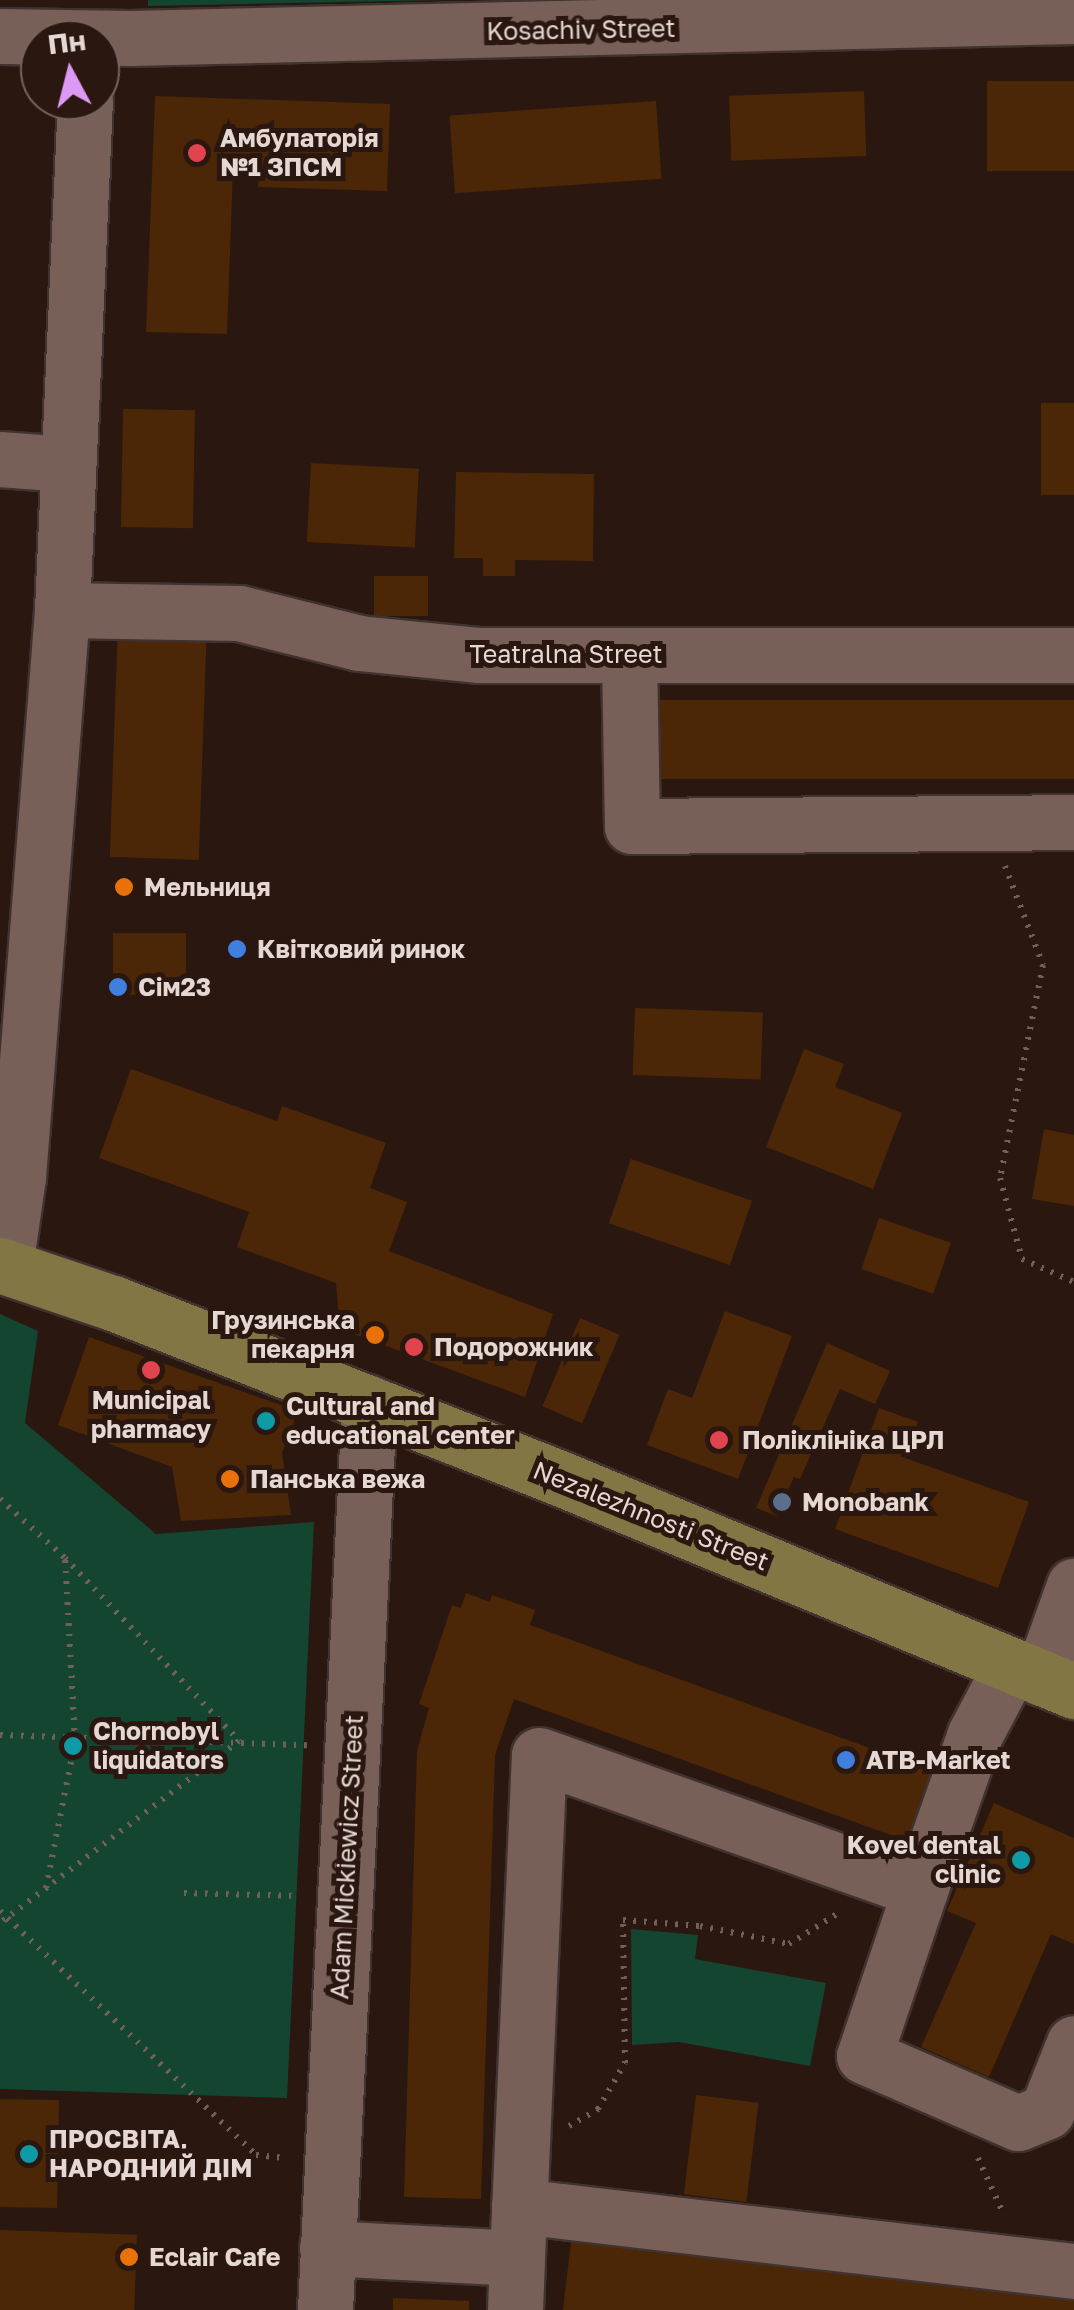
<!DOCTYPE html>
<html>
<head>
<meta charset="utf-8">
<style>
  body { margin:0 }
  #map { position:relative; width:1074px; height:2310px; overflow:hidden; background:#2a1710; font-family:"Golos Text",sans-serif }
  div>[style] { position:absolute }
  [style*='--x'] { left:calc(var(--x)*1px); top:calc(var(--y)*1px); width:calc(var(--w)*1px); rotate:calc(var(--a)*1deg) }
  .green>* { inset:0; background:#134531 }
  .building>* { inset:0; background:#4b2707; transform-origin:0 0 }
  .path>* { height:6px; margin-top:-3px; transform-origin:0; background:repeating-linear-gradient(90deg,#716059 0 2.5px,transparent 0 10.5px) }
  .roads { filter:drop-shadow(2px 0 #40322f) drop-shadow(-2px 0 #40322f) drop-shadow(0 2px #40322f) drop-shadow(0 -2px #40322f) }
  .minor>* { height:55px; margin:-27.5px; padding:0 27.5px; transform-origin:27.5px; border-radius:27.5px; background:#786058 }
  .major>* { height:55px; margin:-27.5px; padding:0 27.5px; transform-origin:27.5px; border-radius:27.5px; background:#827645 }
  .dots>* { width:28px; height:28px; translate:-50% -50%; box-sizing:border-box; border:5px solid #2a1710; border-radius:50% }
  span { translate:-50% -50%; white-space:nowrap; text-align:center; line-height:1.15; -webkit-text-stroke:10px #2a1710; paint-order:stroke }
  .street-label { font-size:25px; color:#e5d7d2 }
  .poi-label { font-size:25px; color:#e5d7d2; font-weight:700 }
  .left { translate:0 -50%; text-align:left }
  .right { translate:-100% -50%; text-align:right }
  .north { position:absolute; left:20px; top:20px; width:100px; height:100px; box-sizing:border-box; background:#2a1710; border:2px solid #75645e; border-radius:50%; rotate:353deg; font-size:28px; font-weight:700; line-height:40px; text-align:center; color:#e5d7d2 }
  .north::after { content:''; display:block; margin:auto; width:35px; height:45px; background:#dd99f3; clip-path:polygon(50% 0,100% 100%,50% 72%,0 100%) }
</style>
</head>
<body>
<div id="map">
  <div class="green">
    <div style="clip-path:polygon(148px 0,447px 0,148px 6px)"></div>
    <div style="clip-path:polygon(0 1314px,38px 1331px,25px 1423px,156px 1534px,314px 1522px,287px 2098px,0 2089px)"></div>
    <div style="clip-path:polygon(631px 1929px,698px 1935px,695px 1959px,826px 1983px,810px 2066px,679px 2042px,632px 2045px)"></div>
  </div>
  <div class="building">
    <div style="left:1074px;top:81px;width:90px;height:87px;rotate:90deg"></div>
    <div style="left:864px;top:91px;width:65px;height:135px;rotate:88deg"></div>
    <div style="clip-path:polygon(155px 96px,390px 104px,387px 191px,258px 187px,259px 169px,233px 168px,227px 334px,146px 332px)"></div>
    <div style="left:656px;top:101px;width:78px;height:207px;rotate:86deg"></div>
    <div style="left:1041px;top:403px;width:33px;height:92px"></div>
    <div style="left:123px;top:409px;width:72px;height:118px;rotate:1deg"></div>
    <div style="left:311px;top:463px;width:108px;height:79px;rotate:3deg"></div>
    <div style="clip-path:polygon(456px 472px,594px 474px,593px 561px,515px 560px,515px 576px,483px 576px,483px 558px,454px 558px)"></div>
    <div style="left:374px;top:576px;width:54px;height:40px"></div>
    <div style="left:118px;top:622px;width:89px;height:235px;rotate:2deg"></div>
    <div style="left:1074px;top:700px;width:79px;height:414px;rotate:90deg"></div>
    <div style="left:132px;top:878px;width:17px;height:17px;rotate:83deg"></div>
    <div style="left:113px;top:933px;width:73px;height:62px"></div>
    <div style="left:635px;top:1008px;width:128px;height:67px;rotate:2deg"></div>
    <div style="clip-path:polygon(804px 1049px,844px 1064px,835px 1087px,902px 1113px,873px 1189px,766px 1147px)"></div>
    <div style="clip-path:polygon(131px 1069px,277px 1121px,282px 1106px,386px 1143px,370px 1188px,407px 1202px,389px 1251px,553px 1314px,525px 1397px,340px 1329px,336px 1283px,237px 1247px,249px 1212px,99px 1158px)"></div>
    <div style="clip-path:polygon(1044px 1129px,1074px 1135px,1074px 1206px,1032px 1199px)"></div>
    <div style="left:631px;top:1159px;width:128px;height:68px;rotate:19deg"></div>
    <div style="left:879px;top:1218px;width:76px;height:54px;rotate:19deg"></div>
    <div style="clip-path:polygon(725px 1311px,792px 1336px,738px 1479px,647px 1445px,668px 1389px,692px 1398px)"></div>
    <div style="left:580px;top:1318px;width:43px;height:96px;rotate:23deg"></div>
    <div style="clip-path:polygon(89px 1337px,298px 1411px,282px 1453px,291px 1515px,181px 1521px,172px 1467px,58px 1425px)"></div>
    <div style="clip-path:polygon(827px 1343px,890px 1371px,875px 1404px,840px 1389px,800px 1479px,794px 1477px,777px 1516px,756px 1508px)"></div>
    <div style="clip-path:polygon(879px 1408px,918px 1422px,905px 1458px,1029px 1502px,998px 1588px,835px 1529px)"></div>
    <div style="clip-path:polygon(466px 1593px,490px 1602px,492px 1595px,535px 1610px,530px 1625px,936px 1772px,910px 1842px,514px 1699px,495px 1755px,481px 2199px,404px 2197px,417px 1751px,429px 1708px,419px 1704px,452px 1605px,461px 1608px)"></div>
    <div style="clip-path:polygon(994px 1803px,1074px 1838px,1074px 1944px,1051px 1934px,989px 2077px,921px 2047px,976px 1923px,947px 1911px)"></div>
    <div style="left:696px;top:2095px;width:63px;height:100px;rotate:7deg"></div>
    <div style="left:0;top:2099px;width:59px;height:108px;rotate:1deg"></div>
    <div style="left:0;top:2230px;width:137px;height:80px;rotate:2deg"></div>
    <div style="clip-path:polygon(571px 2242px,1074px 2300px,1074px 2310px,563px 2310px)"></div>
    <div style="clip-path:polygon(393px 2298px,469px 2301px,469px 2310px,393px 2310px)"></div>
  </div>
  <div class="path">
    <div style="--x:1005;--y:866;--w:106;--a:69"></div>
    <div style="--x:1043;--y:965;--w:217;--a:101.4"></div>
    <div style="--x:1000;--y:1178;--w:84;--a:74.8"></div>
    <div style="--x:1022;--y:1259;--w:57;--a:23.9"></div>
    <div style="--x:0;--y:1499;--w:88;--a:42.2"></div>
    <div style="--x:65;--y:1558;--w:253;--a:46.4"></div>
    <div style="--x:239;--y:1741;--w:300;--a:142.7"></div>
    <div style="--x:0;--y:1735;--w:307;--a:1.9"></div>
    <div style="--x:46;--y:1888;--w:150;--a:-78.8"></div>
    <div style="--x:75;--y:1741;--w:182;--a:-93.1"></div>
    <div style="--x:184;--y:1893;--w:115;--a:1.5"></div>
    <div style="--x:0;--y:1911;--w:354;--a:43.6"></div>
    <div style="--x:256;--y:2155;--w:31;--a:6"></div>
    <div style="--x:569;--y:2126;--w:34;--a:-30"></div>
    <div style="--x:598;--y:2109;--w:53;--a:-59.6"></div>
    <div style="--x:625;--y:2063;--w:143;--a:-90.8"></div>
    <div style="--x:623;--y:1920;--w:77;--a:4.5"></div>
    <div style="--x:700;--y:1926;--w:91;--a:11.4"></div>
    <div style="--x:789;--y:1944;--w:60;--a:-32.1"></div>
    <div style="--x:978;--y:2158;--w:63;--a:65.5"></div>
  </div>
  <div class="roads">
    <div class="minor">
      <div style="--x:0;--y:36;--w:130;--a:0.9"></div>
      <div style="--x:130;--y:38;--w:944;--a:-1.34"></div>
      <div style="--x:0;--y:459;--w:68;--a:4.2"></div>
      <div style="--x:62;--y:610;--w:177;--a:1"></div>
      <div style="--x:239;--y:613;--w:124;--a:14"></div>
      <div style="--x:359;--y:643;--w:121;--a:5.7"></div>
      <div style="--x:479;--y:655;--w:595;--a:0"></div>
      <div style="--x:629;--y:655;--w:171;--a:89"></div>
      <div style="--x:632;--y:826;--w:442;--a:-0.5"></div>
      <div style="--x:5;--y:1266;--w:90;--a:-81.7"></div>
      <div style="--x:18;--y:1177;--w:569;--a:-85.56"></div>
      <div style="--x:62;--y:610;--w:511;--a:-87.42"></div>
      <div style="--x:1041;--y:1678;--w:98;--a:-70.3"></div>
      <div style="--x:920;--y:1890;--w:175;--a:108.6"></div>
      <div style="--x:864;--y:2056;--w:168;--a:23.5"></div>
      <div style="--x:1018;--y:2123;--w:31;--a:-22"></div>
      <div style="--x:1047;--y:2111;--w:73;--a:-68.3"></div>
      <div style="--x:519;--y:2206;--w:559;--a:6.68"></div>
      <div style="--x:327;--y:2248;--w:190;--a:3"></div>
      <div style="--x:517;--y:2258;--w:503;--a:-87.5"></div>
      <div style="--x:539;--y:1755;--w:404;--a:19.5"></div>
      <div style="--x:920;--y:1890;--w:165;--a:-70.6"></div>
      <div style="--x:975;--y:1734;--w:77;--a:-62.1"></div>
      <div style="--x:325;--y:2310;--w:908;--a:-87.22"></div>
      <div style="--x:515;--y:2310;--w:52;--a:-87.8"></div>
    </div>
    <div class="major">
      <div style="--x:0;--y:1265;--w:119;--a:18.6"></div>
      <div style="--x:113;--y:1303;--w:477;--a:21.4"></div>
      <div style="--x:557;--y:1477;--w:560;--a:22.49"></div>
    </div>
  </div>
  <div class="dots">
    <div style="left:197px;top:153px;background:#e0444e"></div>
    <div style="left:124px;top:887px;background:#e8710a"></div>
    <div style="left:237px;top:949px;background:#3f7fe0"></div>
    <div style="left:118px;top:987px;background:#3f7fe0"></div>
    <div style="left:375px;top:1335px;background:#e8710a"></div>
    <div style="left:414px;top:1347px;background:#e0444e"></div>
    <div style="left:151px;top:1370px;background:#e0444e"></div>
    <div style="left:266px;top:1421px;background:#0f9aa8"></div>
    <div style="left:719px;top:1440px;background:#e0444e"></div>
    <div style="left:230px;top:1479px;background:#e8710a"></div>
    <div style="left:782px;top:1502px;background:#5c6f8a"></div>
    <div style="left:73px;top:1746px;background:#0f9aa8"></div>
    <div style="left:846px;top:1760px;background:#3f7fe0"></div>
    <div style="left:1021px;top:1860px;background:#0f9aa8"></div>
    <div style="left:29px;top:2154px;background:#0f9aa8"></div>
    <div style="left:129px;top:2257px;background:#e8710a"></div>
  </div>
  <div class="street-label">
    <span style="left:581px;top:30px;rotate:-1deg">Kosachiv Street</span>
    <span style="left:566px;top:654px">Teatralna Street</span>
    <span style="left:651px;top:1516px;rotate:22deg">Nezalezhnosti Street</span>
    <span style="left:347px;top:1857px;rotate:-87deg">Adam Mickiewicz Street</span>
  </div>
  <div class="poi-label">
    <span class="left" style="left:220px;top:153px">Амбулаторія<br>№1 ЗПСМ</span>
    <span class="left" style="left:144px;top:887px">Мельниця</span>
    <span class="left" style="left:257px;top:949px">Квітковий ринок</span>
    <span class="left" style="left:138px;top:987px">Сім23</span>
    <span class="right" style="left:355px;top:1335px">Грузинська<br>пекарня</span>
    <span class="left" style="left:434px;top:1347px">Подорожник</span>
    <span style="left:151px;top:1415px">Municipal<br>pharmacy</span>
    <span class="left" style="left:286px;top:1421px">Cultural and<br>educational center</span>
    <span class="left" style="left:742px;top:1440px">Поліклініка ЦРЛ</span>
    <span class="left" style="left:250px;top:1479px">Панська вежа</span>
    <span class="left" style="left:802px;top:1502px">Monobank</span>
    <span class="left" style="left:93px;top:1746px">Chornobyl<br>liquidators</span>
    <span class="left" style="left:866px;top:1760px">ATB-Market</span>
    <span class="right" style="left:1001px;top:1860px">Kovel dental<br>clinic</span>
    <span class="left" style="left:49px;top:2154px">ПРОСВІТА,<br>НАРОДНИЙ ДІМ</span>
    <span class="left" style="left:149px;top:2257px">Eclair Cafe</span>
  </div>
  <div class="north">Пн</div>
</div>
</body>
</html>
